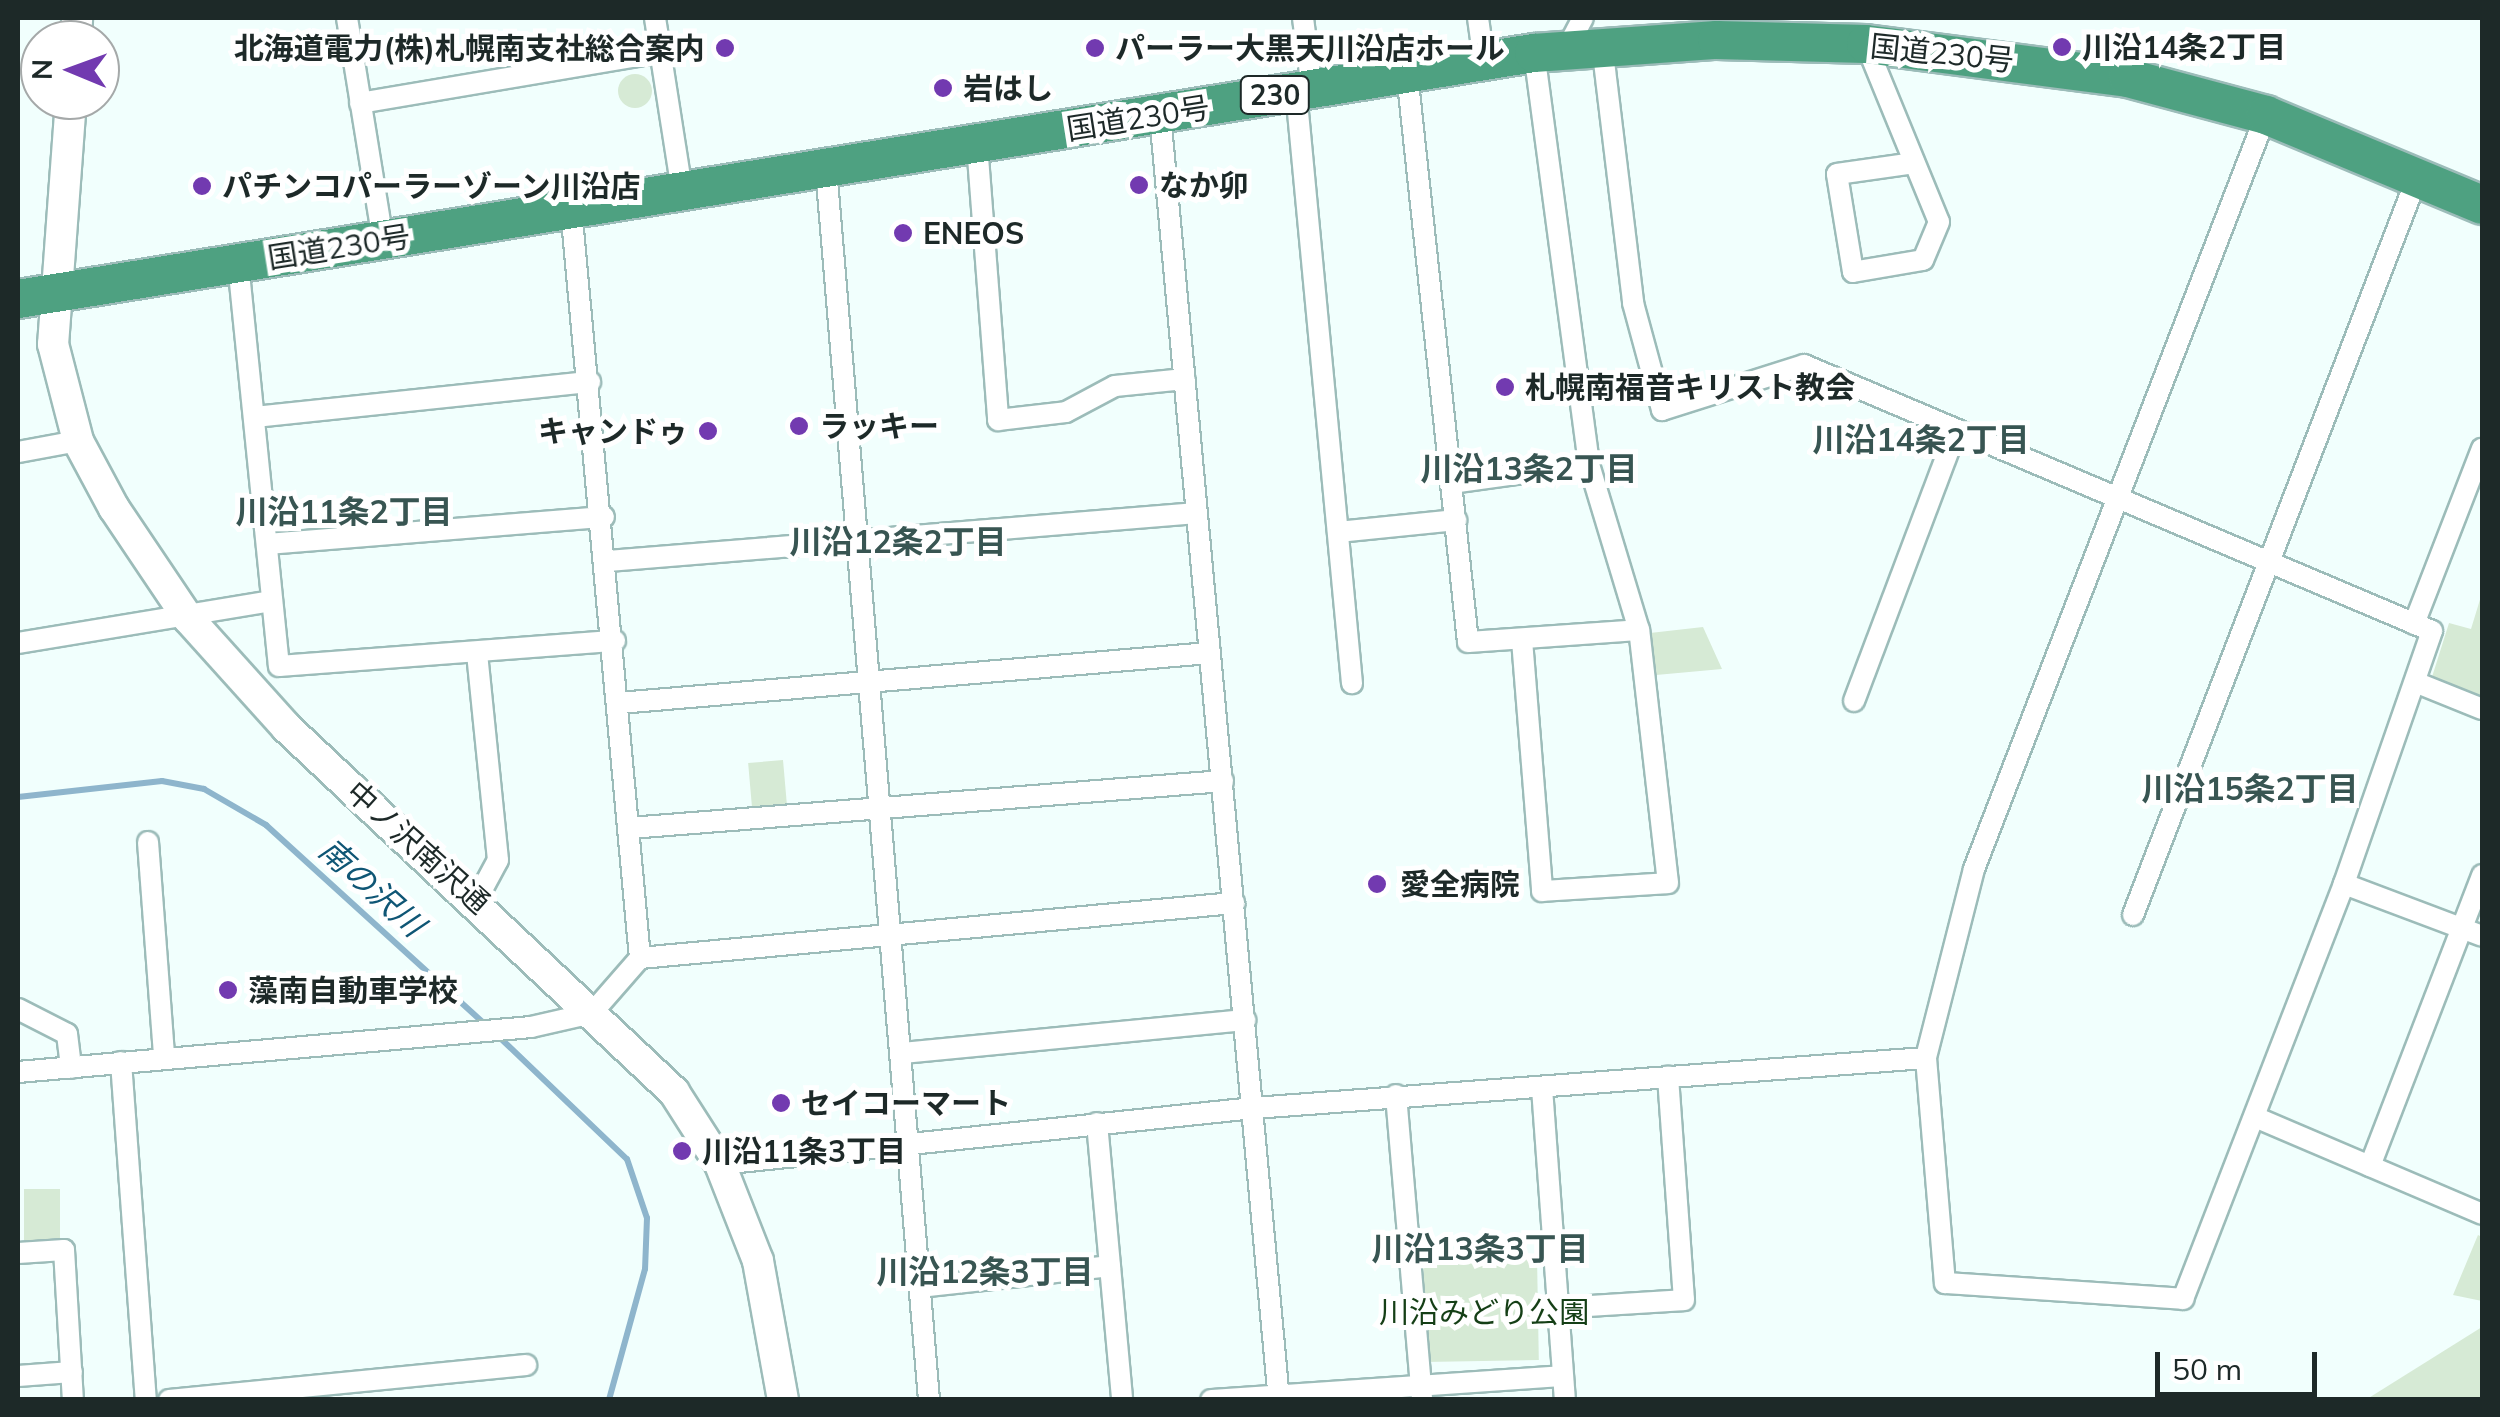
<!DOCTYPE html>
<html>
<head>
<meta charset="utf-8">
<style>
  body { margin:0 }
  #map { position:relative; width:2500px; height:1417px; overflow:hidden; background:#f1fffd; font-family:Mulish,"Noto Sans JP",sans-serif }
  div>[style] { position:absolute }
  [style*='--x'] { left:calc(var(--x)*1px); top:calc(var(--y)*1px); width:calc(var(--w)*1px); rotate:calc(var(--a)*1deg) }
  .green>* { inset:0; background:#d6ead5; transform-origin:0 0 }
  .round { border-radius:50% }
  .stream>* { height:6px; margin:-3px; padding:0 3px; transform-origin:3px; border-radius:3px; background:#8eb5cc }
  .roads { filter:drop-shadow(2px 0 #9cbcb9) drop-shadow(-2px 0 #9cbcb9) drop-shadow(0 2px #9cbcb9) drop-shadow(0 -2px #9cbcb9) }
  .street>* { height:20px; margin:-10px; padding:0 10px; transform-origin:10px; border-radius:10px; background:#fff }
  .secondary>* { height:30px; margin:-15px; padding:0 15px; transform-origin:15px; border-radius:15px; background:#fff }
  .highway>* { height:38px; margin:-19px; padding:0 19px; transform-origin:19px; border-radius:19px; background:#4ea181 }
  .dots>* { width:28px; height:28px; translate:-50% -50%; box-sizing:border-box; border:5px solid #fff; border-radius:50% }
  span { translate:-50% -50%; white-space:nowrap; text-align:center; line-height:1.15; -webkit-text-stroke:10px #fff; paint-order:stroke }
  .shield-label span { padding:2px 8px; background:#fff; border:2px solid; border-radius:8px; -webkit-text-stroke-width:0 }
  .shield-label { font-size:28px; color:#1d2928; font-weight:700 }
  .poi-label { font-size:30px; color:#1d2928; font-weight:700 }
  .left { translate:0 -50%; text-align:left }
  .right { translate:-100% -50%; text-align:right }
  .street-label { font-size:30px; color:#1d2928 }
  .park-label { font-size:30px; color:#153f16 }
  .neighbourhood-label { font-size:32px; color:#385552; font-weight:700 }
  .water-label { font-size:32px; color:#0f5675; font-style:italic }
  .frame { position:absolute; inset:0; border:20px solid #1d2928; pointer-events:none }
  .north { position:absolute; left:20px; top:20px; width:100px; height:100px; box-sizing:border-box; background:#fff; border:2px solid #a5a9a9; border-radius:50%; rotate:271deg; font-size:28px; font-weight:700; line-height:40px; text-align:center; color:#1d2928 }
  .north::after { content:''; display:block; margin:auto; width:35px; height:45px; background:#723ab0; clip-path:polygon(50% 0,100% 100%,50% 72%,0 100%) }
  .scale { position:absolute; left:2155px; top:1352px; width:162px; height:45px; box-sizing:border-box; border:5px solid #1d2928; border-top:0; padding-left:12px; font-size:30px; line-height:35px; white-space:nowrap; color:#1d2928; -webkit-text-stroke:8px #fff; paint-order:stroke }
</style>
</head>
<body>
<div id="map">
  <div class="green">
    <div class="round" style="left:618px;top:74px;width:34px;height:34px"></div>
    <div style="clip-path:polygon(2482px 593px,2482px 697px,2432px 677px,2449px 623px,2471px 629px)"></div>
    <div style="clip-path:polygon(1703px 627px,1722px 669px,1656px 675px,1650px 633px)"></div>
    <div style="left:783px;top:760px;width:50px;height:35px;rotate:85deg"></div>
    <div style="left:24px;top:1189px;width:36px;height:52px"></div>
    <div style="clip-path:polygon(2478px 1235px,2482px 1237px,2482px 1301px,2453px 1295px)"></div>
    <div style="left:1537px;top:1256px;width:104px;height:114px;rotate:89deg"></div>
    <div style="clip-path:polygon(2482px 1327px,2482px 1399px,2367px 1399px)"></div>
  </div>
  <div class="stream">
    <div style="--x:18;--y:797;--w:145;--a:-6.3"></div>
    <div style="--x:162;--y:781;--w:43;--a:10.8"></div>
    <div style="--x:204;--y:789;--w:72;--a:30.1"></div>
    <div style="--x:266;--y:825;--w:299;--a:42.3"></div>
    <div style="--x:496;--y:1034;--w:181;--a:43.7"></div>
    <div style="--x:627;--y:1159;--w:62;--a:71.3"></div>
    <div style="--x:647;--y:1218;--w:51;--a:92.2"></div>
    <div style="--x:645;--y:1269;--w:136;--a:105.4"></div>
  </div>
  <div class="roads">
    <div class="street">
      <div style="--x:347;--y:18;--w:225;--a:80.8"></div>
      <div style="--x:655;--y:18;--w:175;--a:81.1"></div>
      <div style="--x:1303;--y:18;--w:72;--a:82.8"></div>
      <div style="--x:1478;--y:18;--w:43;--a:82.1"></div>
      <div style="--x:1866;--y:44;--w:192;--a:67.7"></div>
      <div style="--x:1939;--y:222;--w:41;--a:112.8"></div>
      <div style="--x:1923;--y:260;--w:71;--a:170.3"></div>
      <div style="--x:1853;--y:272;--w:99;--a:-99.3"></div>
      <div style="--x:1837;--y:174;--w:78;--a:-8.1"></div>
      <div style="--x:1602;--y:45;--w:260;--a:83.1"></div>
      <div style="--x:1633;--y:303;--w:111;--a:74.8"></div>
      <div style="--x:1662;--y:410;--w:149;--a:-17.6"></div>
      <div style="--x:1804;--y:365;--w:682;--a:22.96"></div>
      <div style="--x:2432;--y:631;--w:268;--a:109.2"></div>
      <div style="--x:1567;--y:48;--w:34;--a:-62"></div>
      <div style="--x:1407;--y:73;--w:572;--a:83.88"></div>
      <div style="--x:1468;--y:642;--w:171;--a:-4"></div>
      <div style="--x:1296;--y:91;--w:595;--a:84.6"></div>
      <div style="--x:360;--y:103;--w:304;--a:-9.6"></div>
      <div style="--x:1160;--y:115;--w:1290;--a:84.71"></div>
      <div style="--x:2266;--y:115;--w:809;--a:111.17"></div>
      <div style="--x:1974;--y:869;--w:195;--a:104.3"></div>
      <div style="--x:1926;--y:1058;--w:226;--a:85.2"></div>
      <div style="--x:1945;--y:1283;--w:239;--a:3.8"></div>
      <div style="--x:2183;--y:1299;--w:445;--a:-68.8"></div>
      <div style="--x:2344;--y:884;--w:147;--a:20.6"></div>
      <div style="--x:977;--y:144;--w:277;--a:85.6"></div>
      <div style="--x:998;--y:420;--w:68;--a:-6.7"></div>
      <div style="--x:1066;--y:412;--w:55;--a:-28"></div>
      <div style="--x:1115;--y:386;--w:70;--a:-5.7"></div>
      <div style="--x:826;--y:168;--w:1236;--a:85.22"></div>
      <div style="--x:238;--y:263;--w:405;--a:84.2"></div>
      <div style="--x:279;--y:666;--w:337;--a:-4.3"></div>
      <div style="--x:255;--y:417;--w:337;--a:-6"></div>
      <div style="--x:18;--y:452;--w:61;--a:-10.4"></div>
      <div style="--x:1452;--y:483;--w:138;--a:-7.9"></div>
      <div style="--x:1338;--y:532;--w:119;--a:-5.8"></div>
      <div style="--x:267;--y:544;--w:338;--a:-4.6"></div>
      <div style="--x:608;--y:561;--w:591;--a:-4.66"></div>
      <div style="--x:2414;--y:624;--w:188;--a:-68.8"></div>
      <div style="--x:1522;--y:640;--w:252;--a:85.4"></div>
      <div style="--x:1542;--y:891;--w:126;--a:-3.6"></div>
      <div style="--x:1668;--y:883;--w:255;--a:-96.5"></div>
      <div style="--x:1639;--y:630;--w:173;--a:-106.8"></div>
      <div style="--x:1589;--y:464;--w:415;--a:-97.6"></div>
      <div style="--x:18;--y:643;--w:257;--a:-9.4"></div>
      <div style="--x:2415;--y:682;--w:72;--a:21.9"></div>
      <div style="--x:1854;--y:701;--w:289;--a:-69.3"></div>
      <div style="--x:619;--y:703;--w:593;--a:-4.84"></div>
      <div style="--x:630;--y:828;--w:595;--a:-4.53"></div>
      <div style="--x:148;--y:842;--w:216;--a:85.7"></div>
      <div style="--x:477;--y:899;--w:44;--a:-61.7"></div>
      <div style="--x:498;--y:860;--w:209;--a:-95.8"></div>
      <div style="--x:2133;--y:915;--w:790;--a:-68.93"></div>
      <div style="--x:640;--y:958;--w:597;--a:-5.29"></div>
      <div style="--x:18;--y:1009;--w:55;--a:27"></div>
      <div style="--x:67;--y:1034;--w:34;--a:83"></div>
      <div style="--x:902;--y:1053;--w:345;--a:-5.5"></div>
      <div style="--x:121;--y:1062;--w:339;--a:85.8"></div>
      <div style="--x:18;--y:1072;--w:515;--a:-5.01"></div>
      <div style="--x:531;--y:1027;--w:63;--a:-12.9"></div>
      <div style="--x:592;--y:1013;--w:73;--a:-48.9"></div>
      <div style="--x:640;--y:958;--w:752;--a:-95.26"></div>
      <div style="--x:1542;--y:1088;--w:313;--a:85.8"></div>
      <div style="--x:1396;--y:1095;--w:306;--a:85.1"></div>
      <div style="--x:2255;--y:1117;--w:247;--a:23.1"></div>
      <div style="--x:1097;--y:1123;--w:278;--a:84.8"></div>
      <div style="--x:720;--y:1164;--w:537;--a:-5.99"></div>
      <div style="--x:1254;--y:1108;--w:674;--a:-4.26"></div>
      <div style="--x:2370;--y:1166;--w:312;--a:-68.9"></div>
      <div style="--x:18;--y:1253;--w:46;--a:-3.7"></div>
      <div style="--x:64;--y:1250;--w:150;--a:86.6"></div>
      <div style="--x:920;--y:1287;--w:191;--a:-6.3"></div>
      <div style="--x:1557;--y:1308;--w:127;--a:-3.6"></div>
      <div style="--x:1684;--y:1300;--w:224;--a:-94.1"></div>
      <div style="--x:18;--y:1376;--w:54;--a:-4.2"></div>
      <div style="--x:169;--y:1400;--w:359;--a:-5.6"></div>
      <div style="--x:1211;--y:1400;--w:352;--a:-3.9"></div>
    </div>
    <div class="secondary">
      <div style="--x:76;--y:40;--w:22;--a:-87"></div>
      <div style="--x:71;--y:100;--w:245;--a:94.2"></div>
      <div style="--x:53;--y:344;--w:100;--a:75.5"></div>
      <div style="--x:78;--y:441;--w:76;--a:61.8"></div>
      <div style="--x:114;--y:508;--w:133;--a:56.1"></div>
      <div style="--x:188;--y:618;--w:147;--a:48"></div>
      <div style="--x:286;--y:727;--w:533;--a:43.25"></div>
      <div style="--x:674;--y:1092;--w:85;--a:57.4"></div>
      <div style="--x:720;--y:1164;--w:104;--a:68.6"></div>
      <div style="--x:758;--y:1261;--w:141;--a:79.8"></div>
    </div>
    <div class="highway">
      <div style="--x:18;--y:299;--w:1536;--a:-9.22"></div>
      <div style="--x:1534;--y:53;--w:183;--a:-4.1"></div>
      <div style="--x:1717;--y:40;--w:149;--a:1.5"></div>
      <div style="--x:1866;--y:44;--w:264;--a:7.4"></div>
      <div style="--x:2128;--y:78;--w:143;--a:15"></div>
      <div style="--x:2266;--y:115;--w:234;--a:22.6"></div>
    </div>
  </div>
  <div class="dots">
    <div style="left:2062px;top:47px;background:#723ab0"></div>
    <div style="left:725px;top:48px;background:#723ab0"></div>
    <div style="left:1095px;top:48px;background:#723ab0"></div>
    <div style="left:943px;top:88px;background:#723ab0"></div>
    <div style="left:1139px;top:185px;background:#723ab0"></div>
    <div style="left:202px;top:186px;background:#723ab0"></div>
    <div style="left:903px;top:233px;background:#723ab0"></div>
    <div style="left:1505px;top:387px;background:#723ab0"></div>
    <div style="left:799px;top:426px;background:#723ab0"></div>
    <div style="left:708px;top:431px;background:#723ab0"></div>
    <div style="left:1377px;top:884px;background:#723ab0"></div>
    <div style="left:228px;top:990px;background:#723ab0"></div>
    <div style="left:781px;top:1103px;background:#723ab0"></div>
    <div style="left:682px;top:1151px;background:#723ab0"></div>
  </div>
  <div class="shield-label">
    <span style="left:1275px;top:95px">230</span>
  </div>
  <div class="poi-label">
    <span class="left" style="left:2082px;top:47px">川沿14条2丁目</span>
    <span class="right" style="left:705px;top:48px">北海道電力(株)札幌南支社総合案内</span>
    <span class="left" style="left:1115px;top:48px">パーラー大黒天川沿店ホール</span>
    <span class="left" style="left:963px;top:88px">岩はし</span>
    <span class="left" style="left:1159px;top:185px">なか卯</span>
    <span class="left" style="left:222px;top:186px">パチンコパーラーゾーン川沿店</span>
    <span class="left" style="left:923px;top:233px">ENEOS</span>
    <span class="left" style="left:1525px;top:387px">札幌南福音キリスト教会</span>
    <span class="left" style="left:819px;top:426px">ラッキー</span>
    <span class="right" style="left:688px;top:431px">キャンドゥ</span>
    <span class="left" style="left:1400px;top:884px">愛全病院</span>
    <span class="left" style="left:248px;top:990px">藻南自動車学校</span>
    <span class="left" style="left:801px;top:1103px">セイコーマート</span>
    <span class="left" style="left:702px;top:1151px">川沿11条3丁目</span>
  </div>
  <div class="street-label">
    <span style="left:1942px;top:53px;rotate:6deg">国道230号</span>
    <span style="left:1138px;top:118px;rotate:-9deg">国道230号</span>
    <span style="left:339px;top:247px;rotate:-9deg">国道230号</span>
    <span style="left:418px;top:847px;rotate:42deg">中ノ沢南沢通</span>
  </div>
  <div class="park-label">
    <span style="left:1484px;top:1312px">川沿みどり公園</span>
  </div>
  <div class="neighbourhood-label">
    <span style="left:1921px;top:439px">川沿14条2丁目</span>
    <span style="left:1529px;top:468px">川沿13条2丁目</span>
    <span style="left:344px;top:511px">川沿11条2丁目</span>
    <span style="left:898px;top:541px">川沿12条2丁目</span>
    <span style="left:2250px;top:788px">川沿15条2丁目</span>
    <span style="left:1480px;top:1248px">川沿13条3丁目</span>
    <span style="left:985px;top:1271px">川沿12条3丁目</span>
  </div>
  <div class="water-label">
    <span style="left:372px;top:887px;rotate:42deg">南の沢川</span>
  </div>
  <div class="frame"></div>
  <div class="north">N</div>
  <div class="scale">50 m</div>
</div>
</body>
</html>
